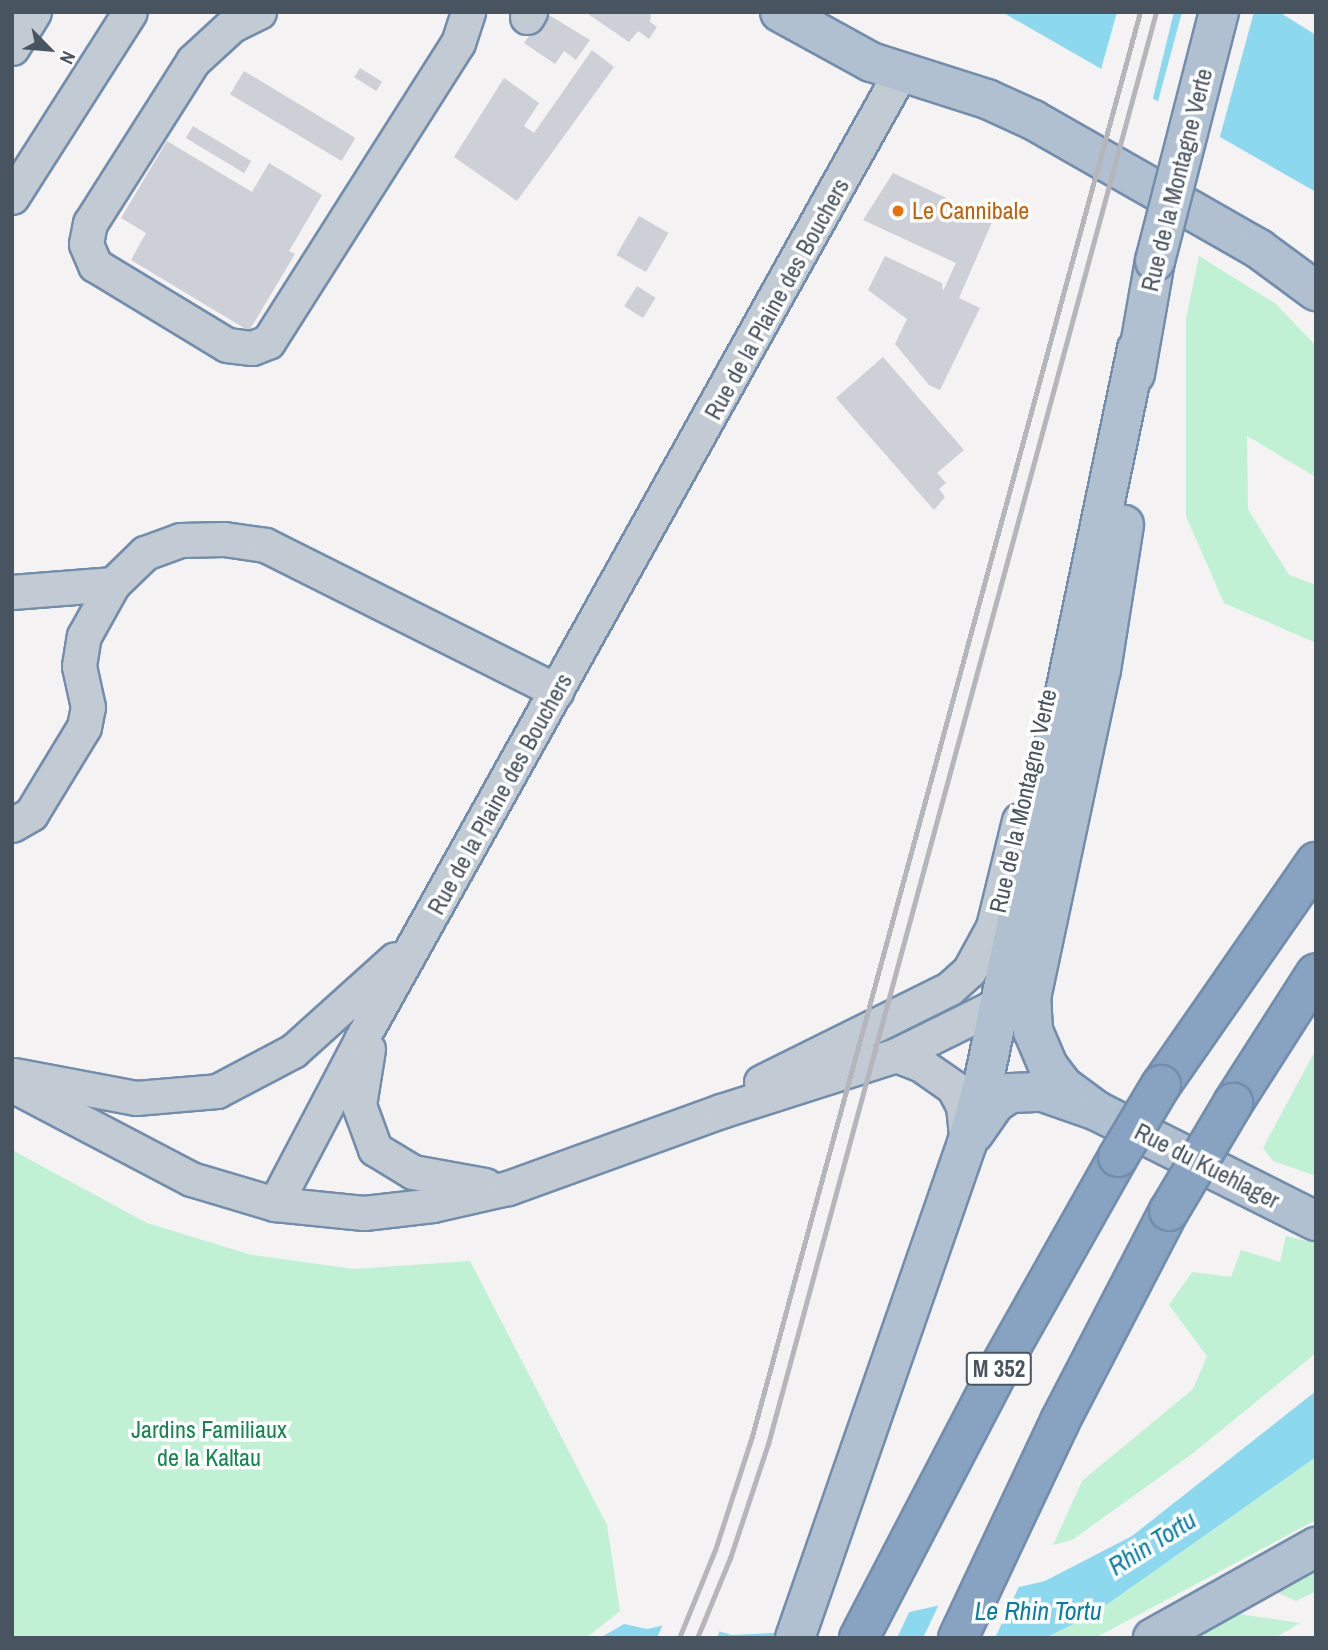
<!DOCTYPE html>
<html>
<head>
<meta charset="utf-8">
<style>
  body { margin:0 }
  #map { position:relative; width:1328px; height:1650px; overflow:hidden; background:#f4f2f2; font-family:"Archivo Narrow",sans-serif }
  div>[style] { position:absolute }
  [style*='--x'] { left:calc(var(--x)*1px); top:calc(var(--y)*1px); width:calc(var(--w)*1px); rotate:calc(var(--a)*1deg) }
  .green>* { inset:0; background:#c0f1d4 }
  .water>* { inset:0; background:#8cd8ef }
  .pier>* { inset:0; background:#f4f2f2 }
  .building>* { inset:0; background:#cdd0d6; transform-origin:0 0 }
  .roads { filter:drop-shadow(2px 0 #738dad) drop-shadow(-2px 0 #738dad) drop-shadow(0 2px #738dad) drop-shadow(0 -2px #738dad) }
  .minor>* { height:33px; margin:-16.5px; padding:0 16.5px; transform-origin:16.5px; border-radius:16.5px; background:#c2cbd3 }
  .major>* { height:38px; margin:-19px; padding:0 19px; transform-origin:19px; border-radius:19px; background:#b1c0d1 }
  .highway>* { height:38px; margin:-19px; padding:0 19px; transform-origin:19px; border-radius:19px; background:#88a2c1 }
  .rail>* { height:5px; margin:-2.5px; padding:0 2.5px; transform-origin:2.5px; border-radius:2.5px; background:#b4b6bc }
  .bridges { filter:drop-shadow(2px 0 #738dad) drop-shadow(-2px 0 #738dad) drop-shadow(0 2px #738dad) drop-shadow(0 -2px #738dad) }
  .major-bridge>* { height:38px; margin:-19px; padding:0 19px; transform-origin:19px; border-radius:19px; background:#b1c0d1 }
  .highway-bridge>* { height:38px; margin:-19px; padding:0 19px; transform-origin:19px; border-radius:19px; background:#88a2c1 }
  .dots>* { width:19px; height:19px; translate:-50% -50%; box-sizing:border-box; border:4px solid #fff; border-radius:50% }
  span { translate:-50% -50%; white-space:nowrap; text-align:center; line-height:1.15; -webkit-text-stroke:7px #fff; paint-order:stroke }
  .shield-label span { padding:2px 5px; background:#fff; border:2px solid; border-radius:5px; -webkit-text-stroke-width:0 }
  .shield-label { font-size:23px; color:#485460; font-weight:700 }
  .street-label { font-size:24px; color:#485460 }
  .food-label { font-size:24px; color:#c56008 }
  .left { translate:0 -50%; text-align:left }
  .park-label { font-size:24px; color:#158650 }
  .water-label { font-size:26px; color:#097fa4; font-style:italic }
  .frame { position:absolute; inset:0; border:14px solid #485460; pointer-events:none }
  .north { position:absolute; left:14px; top:14px; width:70px; height:70px; -webkit-text-stroke:5px #fff; paint-order:stroke; rotate:115deg; font-size:19px; font-weight:700; line-height:28px; text-align:center; color:#485460 }
  .north::after { content:''; display:block; margin:auto; width:24px; height:32px; background:#485460; clip-path:polygon(50% 0,100% 100%,50% 72%,0 100%) }
</style>
</head>
<body>
<div id="map">
  <div class="green">
    <div style="clip-path:polygon(1199px 256px,1276px 304px,1316px 346px,1316px 477px,1247px 436px,1248px 509px,1289px 575px,1316px 585px,1316px 643px,1224px 603px,1186px 516px,1186px 319px)"></div>
    <div style="clip-path:polygon(1316px 1049px,1316px 1176px,1273px 1161px,1263px 1148px)"></div>
    <div style="clip-path:polygon(12px 1150px,147px 1223px,252px 1255px,354px 1269px,470px 1261px,607px 1525px,620px 1611px,586px 1638px,12px 1638px)"></div>
    <div style="clip-path:polygon(1286px 1236px,1316px 1243px,1316px 1353px,1192px 1454px,1072px 1540px,1053px 1545px,1082px 1481px,1193px 1389px,1207px 1356px,1169px 1305px,1192px 1272px,1231px 1277px,1241px 1250px,1280px 1262px)"></div>
    <div style="clip-path:polygon(1316px 1457px,1316px 1520px,1095px 1638px,1045px 1638px,1092px 1615px)"></div>
    <div style="clip-path:polygon(1316px 1568px,1316px 1591px,1296px 1601px,1274px 1591px)"></div>
    <div style="clip-path:polygon(1239px 1614px,1300px 1623px,1275px 1638px,1195px 1638px)"></div>
  </div>
  <div class="water">
    <div style="clip-path:polygon(1002px 12px,1279px 12px,1316px 35px,1316px 192px)"></div>
    <div style="clip-path:polygon(1316px 1391px,1316px 1457px,1092px 1615px,1045px 1638px,600px 1638px,624px 1624px,647px 1629px,683px 1621px,732px 1635px,831px 1630px,1045px 1581px,1132px 1536px)"></div>
  </div>
  <div class="pier">
    <div style="clip-path:polygon(1117px 12px,1174px 12px,1152px 102px,1100px 73px)"></div>
    <div style="clip-path:polygon(1182px 12px,1254px 12px,1219px 140px,1157px 105px)"></div>
    <div style="clip-path:polygon(1021px 1582px,995px 1638px,923px 1638px,941px 1600px)"></div>
    <div style="clip-path:polygon(912px 1606px,897px 1638px,776px 1638px,779px 1630px,830px 1626px)"></div>
    <div style="clip-path:polygon(683px 1618px,684px 1618px,721px 1628px,717px 1638px,657px 1638px,664px 1622px)"></div>
  </div>
  <div class="building">
    <div style="clip-path:polygon(544px 12px,590px 40px,576px 60px,564px 51px,555px 64px,524px 43px)"></div>
    <div style="clip-path:polygon(585px 12px,651px 12px,650px 22px,657px 27px,649px 39px,638px 31px,629px 42px)"></div>
    <div style="clip-path:polygon(592px 50px,614px 67px,517px 201px,454px 157px,504px 78px,539px 103px,524px 126px,534px 133px)"></div>
    <div style="left:360px;top:68px;width:26px;height:11px;rotate:32deg"></div>
    <div style="left:244px;top:71px;width:130px;height:27px;rotate:31deg"></div>
    <div style="left:193px;top:126px;width:68px;height:14px;rotate:31deg"></div>
    <div style="clip-path:polygon(167px 141px,252px 192px,269px 163px,322px 195px,289px 251px,295px 254px,249px 331px,131px 260px,146px 233px,121px 218px)"></div>
    <div style="clip-path:polygon(893px 173px,993px 220px,959px 298px,980px 308px,940px 390px,929px 385px,895px 344px,907px 319px,868px 290px,885px 256px,942px 283px,943px 291px,956px 263px,863px 220px)"></div>
    <div style="left:639px;top:216px;width:34px;height:45px;rotate:30deg"></div>
    <div style="left:637px;top:286px;width:22px;height:24px;rotate:32deg"></div>
    <div style="clip-path:polygon(883px 357px,964px 450px,937px 473px,946px 483px,939px 489px,945px 497px,934px 510px,836px 398px)"></div>
  </div>
  <div class="roads">
    <div class="minor">
      <div style="--x:259;--y:12;--w:30;--a:154"></div>
      <div style="--x:232;--y:25;--w:53;--a:137.3"></div>
      <div style="--x:193;--y:61;--w:192;--a:122.4"></div>
      <div style="--x:90;--y:223;--w:21;--a:101"></div>
      <div style="--x:86;--y:244;--w:23;--a:67"></div>
      <div style="--x:95;--y:265;--w:154;--a:31.2"></div>
      <div style="--x:227;--y:345;--w:25;--a:7"></div>
      <div style="--x:252;--y:348;--w:17;--a:-21"></div>
      <div style="--x:268;--y:342;--w:354;--a:-57.6"></div>
      <div style="--x:458;--y:43;--w:33;--a:-72"></div>
      <div style="--x:527;--y:17;--w:6;--a:-59"></div>
      <div style="--x:12;--y:48;--w:42;--a:-58.6"></div>
      <div style="--x:12;--y:197;--w:219;--a:-57.5"></div>
      <div style="--x:12;--y:592;--w:101;--a:-4.5"></div>
      <div style="--x:12;--y:825;--w:22;--a:-30"></div>
      <div style="--x:31;--y:814;--w:102;--a:-58.7"></div>
      <div style="--x:84;--y:727;--w:20;--a:-79"></div>
      <div style="--x:88;--y:707;--w:42;--a:-102.4"></div>
      <div style="--x:79;--y:666;--w:30;--a:-81"></div>
      <div style="--x:84;--y:636;--w:60;--a:-60.9"></div>
      <div style="--x:113;--y:584;--w:45;--a:-44.1"></div>
      <div style="--x:145;--y:553;--w:37;--a:-20"></div>
      <div style="--x:180;--y:540;--w:44;--a:-1.3"></div>
      <div style="--x:224;--y:539;--w:41;--a:8.3"></div>
      <div style="--x:265;--y:545;--w:326;--a:26.6"></div>
      <div style="--x:368;--y:1049;--w:57;--a:99.1"></div>
      <div style="--x:359;--y:1105;--w:47;--a:70"></div>
      <div style="--x:375;--y:1149;--w:44;--a:31.2"></div>
      <div style="--x:413;--y:1172;--w:73;--a:10.2"></div>
      <div style="--x:896;--y:1055;--w:26;--a:21"></div>
      <div style="--x:920;--y:1064;--w:40;--a:34.9"></div>
      <div style="--x:953;--y:1087;--w:21;--a:62"></div>
      <div style="--x:963;--y:1106;--w:36;--a:84"></div>
      <div style="--x:14;--y:1075;--w:124;--a:10.7"></div>
      <div style="--x:136;--y:1098;--w:81;--a:-4.9"></div>
      <div style="--x:217;--y:1091;--w:86;--a:-27.8"></div>
      <div style="--x:293;--y:1051;--w:137;--a:-42"></div>
      <div style="--x:761;--y:1082;--w:211;--a:-26.4"></div>
      <div style="--x:950;--y:988;--w:25;--a:-42"></div>
      <div style="--x:969;--y:971;--w:50;--a:-61.4"></div>
      <div style="--x:993;--y:927;--w:110;--a:-76.3"></div>
      <div style="--x:12;--y:1085;--w:202;--a:27.7"></div>
      <div style="--x:191;--y:1179;--w:88;--a:16.6"></div>
      <div style="--x:275;--y:1204;--w:89;--a:5.8"></div>
      <div style="--x:364;--y:1213;--w:69;--a:-6.6"></div>
      <div style="--x:433;--y:1205;--w:77;--a:-12.8"></div>
      <div style="--x:508;--y:1188;--w:226;--a:-19.9"></div>
      <div style="--x:721;--y:1111;--w:184;--a:-17.7"></div>
      <div style="--x:896;--y:1055;--w:115;--a:-26.3"></div>
      <div style="--x:999;--y:1004;--w:23;--a:-41"></div>
      <div style="--x:275;--y:1204;--w:187;--a:-62.3"></div>
      <div style="--x:362;--y:1038;--w:1105;--a:-60.86"></div>
    </div>
    <div class="major">
      <div style="--x:780;--y:12;--w:104;--a:28.8"></div>
      <div style="--x:871;--y:62;--w:122;--a:17.7"></div>
      <div style="--x:987;--y:99;--w:51;--a:24.5"></div>
      <div style="--x:1033;--y:120;--w:260;--a:29.7"></div>
      <div style="--x:1259;--y:249;--w:71;--a:36.4"></div>
      <div style="--x:1135;--y:374;--w:115;--a:-80"></div>
      <div style="--x:1097;--y:1111;--w:42;--a:-143.7"></div>
      <div style="--x:1063;--y:1086;--w:25;--a:-127"></div>
      <div style="--x:1048;--y:1066;--w:38;--a:-113"></div>
      <div style="--x:1033;--y:1031;--w:33;--a:-93"></div>
      <div style="--x:1031;--y:998;--w:335;--a:-78"></div>
      <div style="--x:1101;--y:670;--w:147;--a:-81"></div>
      <div style="--x:974;--y:1133;--w:37;--a:-55"></div>
      <div style="--x:995;--y:1103;--w:18;--a:-34"></div>
      <div style="--x:1010;--y:1093;--w:33;--a:-2"></div>
      <div style="--x:1043;--y:1092;--w:57;--a:19.4"></div>
      <div style="--x:1097;--y:1111;--w:245;--a:26.7"></div>
      <div style="--x:795;--y:1638;--w:524;--a:-70.84"></div>
      <div style="--x:967;--y:1143;--w:61;--a:-74.8"></div>
      <div style="--x:983;--y:1084;--w:751;--a:-78.17"></div>
      <div style="--x:1153;--y:1638;--w:187;--a:-29.2"></div>
    </div>
    <div class="highway">
      <div style="--x:1161;--y:1085;--w:272;--a:-55.2"></div>
      <div style="--x:1233;--y:1103;--w:154;--a:-57.4"></div>
      <div style="--x:859;--y:1638;--w:310;--a:-62.5"></div>
      <div style="--x:1002;--y:1363;--w:236;--a:-60.6"></div>
      <div style="--x:958;--y:1638;--w:240;--a:-64.8"></div>
      <div style="--x:1060;--y:1421;--w:237;--a:-62.6"></div>
    </div>
  </div>
  <div class="rail">
    <div style="--x:679;--y:1638;--w:95;--a:-67.8"></div>
    <div style="--x:715;--y:1550;--w:120;--a:-72"></div>
    <div style="--x:752;--y:1436;--w:1476;--a:-74.76"></div>
    <div style="--x:697;--y:1638;--w:87;--a:-67.6"></div>
    <div style="--x:730;--y:1558;--w:120;--a:-71.6"></div>
    <div style="--x:768;--y:1444;--w:1484;--a:-74.84"></div>
  </div>
  <div class="bridges">
    <div class="major-bridge">
      <div style="--x:1155;--y:261;--w:257;--a:-75.6"></div>
    </div>
    <div class="highway-bridge">
      <div style="--x:1118;--y:1157;--w:84;--a:-59.2"></div>
      <div style="--x:1169;--y:1211;--w:126;--a:-59.3"></div>
    </div>
  </div>
  <div class="dots">
    <div style="left:898px;top:211px;background:#e8710a"></div>
  </div>
  <div class="shield-label">
    <span style="left:999px;top:1369px">M 352</span>
  </div>
  <div class="street-label">
    <span style="left:1177px;top:180px;rotate:-76deg">Rue de la Montagne Verte</span>
    <span style="left:777px;top:299px;rotate:-61deg">Rue de la Plaine des Bouchers</span>
    <span style="left:500px;top:794px;rotate:-61deg">Rue de la Plaine des Bouchers</span>
    <span style="left:1023px;top:801px;rotate:-77deg">Rue de la Montagne Verte</span>
    <span style="left:1207px;top:1166px;rotate:27deg">Rue du Kuehlager</span>
  </div>
  <div class="food-label">
    <span class="left" style="left:912px;top:211px">Le Cannibale</span>
  </div>
  <div class="park-label">
    <span style="left:209px;top:1444px">Jardins Familiaux<br>de la Kaltau</span>
  </div>
  <div class="water-label">
    <span style="left:1152px;top:1543px;rotate:-32deg">Rhin Tortu</span>
    <span style="left:1038px;top:1611px">Le Rhin Tortu</span>
  </div>
  <div class="frame"></div>
  <div class="north">N</div>
</div>
</body>
</html>
